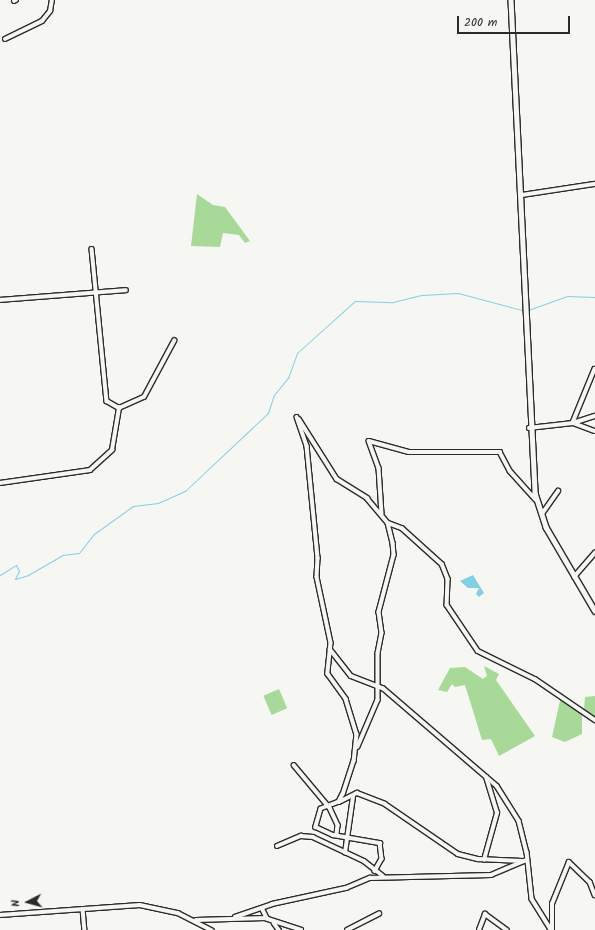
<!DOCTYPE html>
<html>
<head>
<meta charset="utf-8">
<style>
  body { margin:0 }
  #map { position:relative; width:595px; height:930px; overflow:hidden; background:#f6f6f2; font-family:Kalam,sans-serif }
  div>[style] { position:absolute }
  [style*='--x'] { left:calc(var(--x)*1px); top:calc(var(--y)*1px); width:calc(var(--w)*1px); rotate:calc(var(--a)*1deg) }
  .green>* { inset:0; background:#a9d999; transform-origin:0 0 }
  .water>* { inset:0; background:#83d0e3 }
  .stream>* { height:1px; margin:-0.5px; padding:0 0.5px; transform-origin:0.5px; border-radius:0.5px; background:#83d0e3 }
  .roads { filter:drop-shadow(1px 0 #2b2b2b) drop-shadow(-1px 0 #2b2b2b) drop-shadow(0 1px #2b2b2b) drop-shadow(0 -1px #2b2b2b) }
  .minor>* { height:3.5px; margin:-1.75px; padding:0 1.75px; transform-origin:1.75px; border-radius:1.75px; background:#f6f6f2 }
  .tertiary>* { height:4.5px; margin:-2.25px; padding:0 2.25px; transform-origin:2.25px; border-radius:2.25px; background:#f6f6f2 }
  span { translate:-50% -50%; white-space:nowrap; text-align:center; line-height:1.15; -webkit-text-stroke:4px #f6f6f2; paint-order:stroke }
  .north { position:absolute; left:8px; top:882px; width:40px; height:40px; -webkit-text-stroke:3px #f6f6f2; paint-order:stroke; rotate:264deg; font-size:11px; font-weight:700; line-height:16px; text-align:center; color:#2b2b2b }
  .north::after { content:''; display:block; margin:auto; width:14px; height:18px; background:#2b2b2b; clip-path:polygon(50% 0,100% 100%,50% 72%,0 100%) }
  .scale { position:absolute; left:457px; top:16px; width:113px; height:18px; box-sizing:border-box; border:2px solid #2b2b2b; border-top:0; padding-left:5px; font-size:12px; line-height:14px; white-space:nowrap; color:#2b2b2b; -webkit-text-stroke:3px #f6f6f2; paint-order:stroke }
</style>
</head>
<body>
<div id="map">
  <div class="green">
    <div style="clip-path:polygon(197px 194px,213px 205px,225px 207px,250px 241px,245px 243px,239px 235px,223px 233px,220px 247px,191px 246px)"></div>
    <div style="clip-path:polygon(484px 666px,499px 674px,496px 680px,535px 736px,499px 756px,491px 739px,482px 740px,465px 685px,455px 687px,452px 684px,447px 692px,438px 690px,450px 668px,465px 667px,483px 679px,487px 676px)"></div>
    <div style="left:279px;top:689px;width:21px;height:17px;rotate:67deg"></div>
    <div style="clip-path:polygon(561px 696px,582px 712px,582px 734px,565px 742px,552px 737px)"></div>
    <div style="clip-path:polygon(595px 696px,595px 718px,584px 709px,585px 697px)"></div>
  </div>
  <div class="water">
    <div style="clip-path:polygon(473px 575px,484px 593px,479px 597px,476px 594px,479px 588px,468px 588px,460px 581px)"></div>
  </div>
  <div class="stream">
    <div style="--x:528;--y:310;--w:41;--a:-19.7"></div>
    <div style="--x:567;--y:296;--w:28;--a:2"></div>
    <div style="--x:0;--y:575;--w:19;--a:-32"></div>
    <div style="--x:16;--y:565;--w:7;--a:63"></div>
    <div style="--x:19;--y:571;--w:9;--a:117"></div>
    <div style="--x:15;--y:579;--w:14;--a:-17"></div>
    <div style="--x:28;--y:575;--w:39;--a:-30"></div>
    <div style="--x:62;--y:555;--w:17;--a:-7"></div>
    <div style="--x:79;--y:553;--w:24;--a:-52"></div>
    <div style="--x:94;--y:534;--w:48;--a:-35.7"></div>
    <div style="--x:133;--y:506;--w:25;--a:-7"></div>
    <div style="--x:158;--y:503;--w:30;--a:-24"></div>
    <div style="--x:185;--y:491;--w:114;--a:-43.2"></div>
    <div style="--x:268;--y:413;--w:19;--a:-72"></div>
    <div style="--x:274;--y:395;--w:22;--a:-51"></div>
    <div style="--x:288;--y:378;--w:27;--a:-70"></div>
    <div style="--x:297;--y:353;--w:78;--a:-41.9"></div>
    <div style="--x:355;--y:301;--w:38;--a:2"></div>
    <div style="--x:393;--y:302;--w:30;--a:-14"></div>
    <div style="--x:422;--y:295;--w:36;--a:-3"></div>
    <div style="--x:458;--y:293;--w:69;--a:15"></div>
  </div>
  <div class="roads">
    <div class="minor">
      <div style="--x:14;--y:1;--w:2;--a:-27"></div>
      <div style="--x:5;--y:39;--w:41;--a:-25.9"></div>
      <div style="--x:42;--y:21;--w:13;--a:-51"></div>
      <div style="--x:50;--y:11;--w:11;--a:-80"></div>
      <div style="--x:522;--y:195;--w:74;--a:-8.6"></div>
      <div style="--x:92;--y:249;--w:153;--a:84.4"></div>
      <div style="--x:107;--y:401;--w:14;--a:30"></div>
      <div style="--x:0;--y:300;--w:126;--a:-4.5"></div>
      <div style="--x:595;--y:369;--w:58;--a:112.2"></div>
      <div style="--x:573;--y:423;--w:23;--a:20"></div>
      <div style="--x:297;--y:417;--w:31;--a:71"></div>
      <div style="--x:307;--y:446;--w:113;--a:84.4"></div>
      <div style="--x:318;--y:558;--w:19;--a:93"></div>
      <div style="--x:317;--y:577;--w:67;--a:78"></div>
      <div style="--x:331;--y:643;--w:31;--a:96"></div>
      <div style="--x:328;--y:674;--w:31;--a:54"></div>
      <div style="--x:346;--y:699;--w:37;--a:73"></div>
      <div style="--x:357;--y:734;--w:27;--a:96"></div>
      <div style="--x:354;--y:761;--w:35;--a:108"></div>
      <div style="--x:343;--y:794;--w:9;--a:117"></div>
      <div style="--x:339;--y:802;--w:19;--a:159"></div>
      <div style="--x:321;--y:809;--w:19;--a:106"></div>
      <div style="--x:316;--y:827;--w:19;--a:25"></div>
      <div style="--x:333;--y:835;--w:48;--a:9.7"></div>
      <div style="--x:380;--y:843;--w:16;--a:83"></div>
      <div style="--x:382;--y:859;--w:14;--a:120"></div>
      <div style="--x:299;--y:419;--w:71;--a:57.7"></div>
      <div style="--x:337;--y:479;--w:36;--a:32"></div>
      <div style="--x:367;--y:498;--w:33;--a:50"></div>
      <div style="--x:388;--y:523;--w:21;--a:76"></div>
      <div style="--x:393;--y:543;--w:12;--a:85"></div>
      <div style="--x:394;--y:555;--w:59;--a:104.7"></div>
      <div style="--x:379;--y:612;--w:21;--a:82"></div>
      <div style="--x:382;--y:633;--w:20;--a:101"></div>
      <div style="--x:378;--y:653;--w:47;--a:90"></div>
      <div style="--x:378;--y:700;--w:51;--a:113.1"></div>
      <div style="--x:529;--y:428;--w:44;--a:-6.5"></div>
      <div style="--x:573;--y:423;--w:23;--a:-18"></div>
      <div style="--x:369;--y:441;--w:41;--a:15.4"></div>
      <div style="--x:409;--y:452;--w:91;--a:0"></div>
      <div style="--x:500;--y:452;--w:21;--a:62"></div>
      <div style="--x:510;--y:471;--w:38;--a:48"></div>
      <div style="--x:369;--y:441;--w:29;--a:70"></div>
      <div style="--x:379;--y:468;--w:46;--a:86.3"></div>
      <div style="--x:0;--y:483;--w:91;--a:-8.2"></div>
      <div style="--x:90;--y:470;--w:30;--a:-42"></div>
      <div style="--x:112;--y:450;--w:43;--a:-80.5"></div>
      <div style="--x:119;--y:408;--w:27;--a:-24"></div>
      <div style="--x:144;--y:397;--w:64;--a:-61.8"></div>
      <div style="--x:542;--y:514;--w:28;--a:-55"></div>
      <div style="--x:388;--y:523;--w:15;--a:20"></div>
      <div style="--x:402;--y:528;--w:54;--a:42"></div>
      <div style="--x:442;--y:564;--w:16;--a:68"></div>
      <div style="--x:448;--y:579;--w:26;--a:92"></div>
      <div style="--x:447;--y:605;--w:55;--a:56"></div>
      <div style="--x:478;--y:651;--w:64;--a:26.2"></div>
      <div style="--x:535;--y:679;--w:73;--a:34.3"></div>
      <div style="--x:574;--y:577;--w:32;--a:-49"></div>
      <div style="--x:330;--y:649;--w:34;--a:52"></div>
      <div style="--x:351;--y:676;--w:34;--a:21"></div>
      <div style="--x:383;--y:688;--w:150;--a:40.7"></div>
      <div style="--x:497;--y:786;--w:41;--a:57.8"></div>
      <div style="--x:519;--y:821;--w:32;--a:76"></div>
      <div style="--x:527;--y:852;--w:47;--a:83.9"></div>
      <div style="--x:532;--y:899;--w:36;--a:58"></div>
      <div style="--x:294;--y:765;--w:56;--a:50.1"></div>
      <div style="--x:330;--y:808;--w:19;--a:65"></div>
      <div style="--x:338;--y:825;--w:10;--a:96"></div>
      <div style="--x:339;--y:802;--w:20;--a:-27"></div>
      <div style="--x:357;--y:793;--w:30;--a:21"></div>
      <div style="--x:385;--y:804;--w:88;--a:34.4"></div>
      <div style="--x:458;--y:854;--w:21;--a:14"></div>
      <div style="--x:478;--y:859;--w:44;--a:2.6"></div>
      <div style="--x:277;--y:846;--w:26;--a:-23"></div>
      <div style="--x:301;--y:836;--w:12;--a:5"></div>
      <div style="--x:313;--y:837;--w:56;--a:25.2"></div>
      <div style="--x:364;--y:861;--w:24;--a:38"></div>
      <div style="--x:345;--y:853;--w:57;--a:-81.9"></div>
      <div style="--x:484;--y:860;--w:49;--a:-74.5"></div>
      <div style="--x:497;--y:813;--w:37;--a:-107"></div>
      <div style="--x:262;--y:908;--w:11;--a:63"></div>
      <div style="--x:83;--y:909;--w:21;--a:85"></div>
      <div style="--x:0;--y:915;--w:140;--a:-4.1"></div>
      <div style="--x:140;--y:905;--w:39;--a:12"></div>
      <div style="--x:178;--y:913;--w:38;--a:27"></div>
      <div style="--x:235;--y:917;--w:39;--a:-19"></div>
      <div style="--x:272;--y:904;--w:76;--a:-12.2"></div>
      <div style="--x:346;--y:888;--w:26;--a:-23"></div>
      <div style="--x:370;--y:878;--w:121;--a:-1.4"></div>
      <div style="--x:491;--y:875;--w:39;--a:-23"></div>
      <div style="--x:196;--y:920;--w:69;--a:-1.7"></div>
      <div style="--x:265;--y:918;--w:38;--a:18"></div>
      <div style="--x:274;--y:923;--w:9;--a:54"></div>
      <div style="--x:347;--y:930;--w:36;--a:-27"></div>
      <div style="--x:479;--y:930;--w:17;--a:-69"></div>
      <div style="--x:485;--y:914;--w:27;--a:36"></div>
      <div style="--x:552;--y:930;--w:26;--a:-90"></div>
      <div style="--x:552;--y:904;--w:45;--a:-68"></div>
      <div style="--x:569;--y:862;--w:29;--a:44"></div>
      <div style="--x:590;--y:882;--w:14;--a:69"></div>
    </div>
    <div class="tertiary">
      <div style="--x:511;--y:0;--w:494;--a:87.2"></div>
      <div style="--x:535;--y:493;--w:36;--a:72"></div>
      <div style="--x:546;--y:527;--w:97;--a:59.7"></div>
    </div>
  </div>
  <div class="north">N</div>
  <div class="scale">200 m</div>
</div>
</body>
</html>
